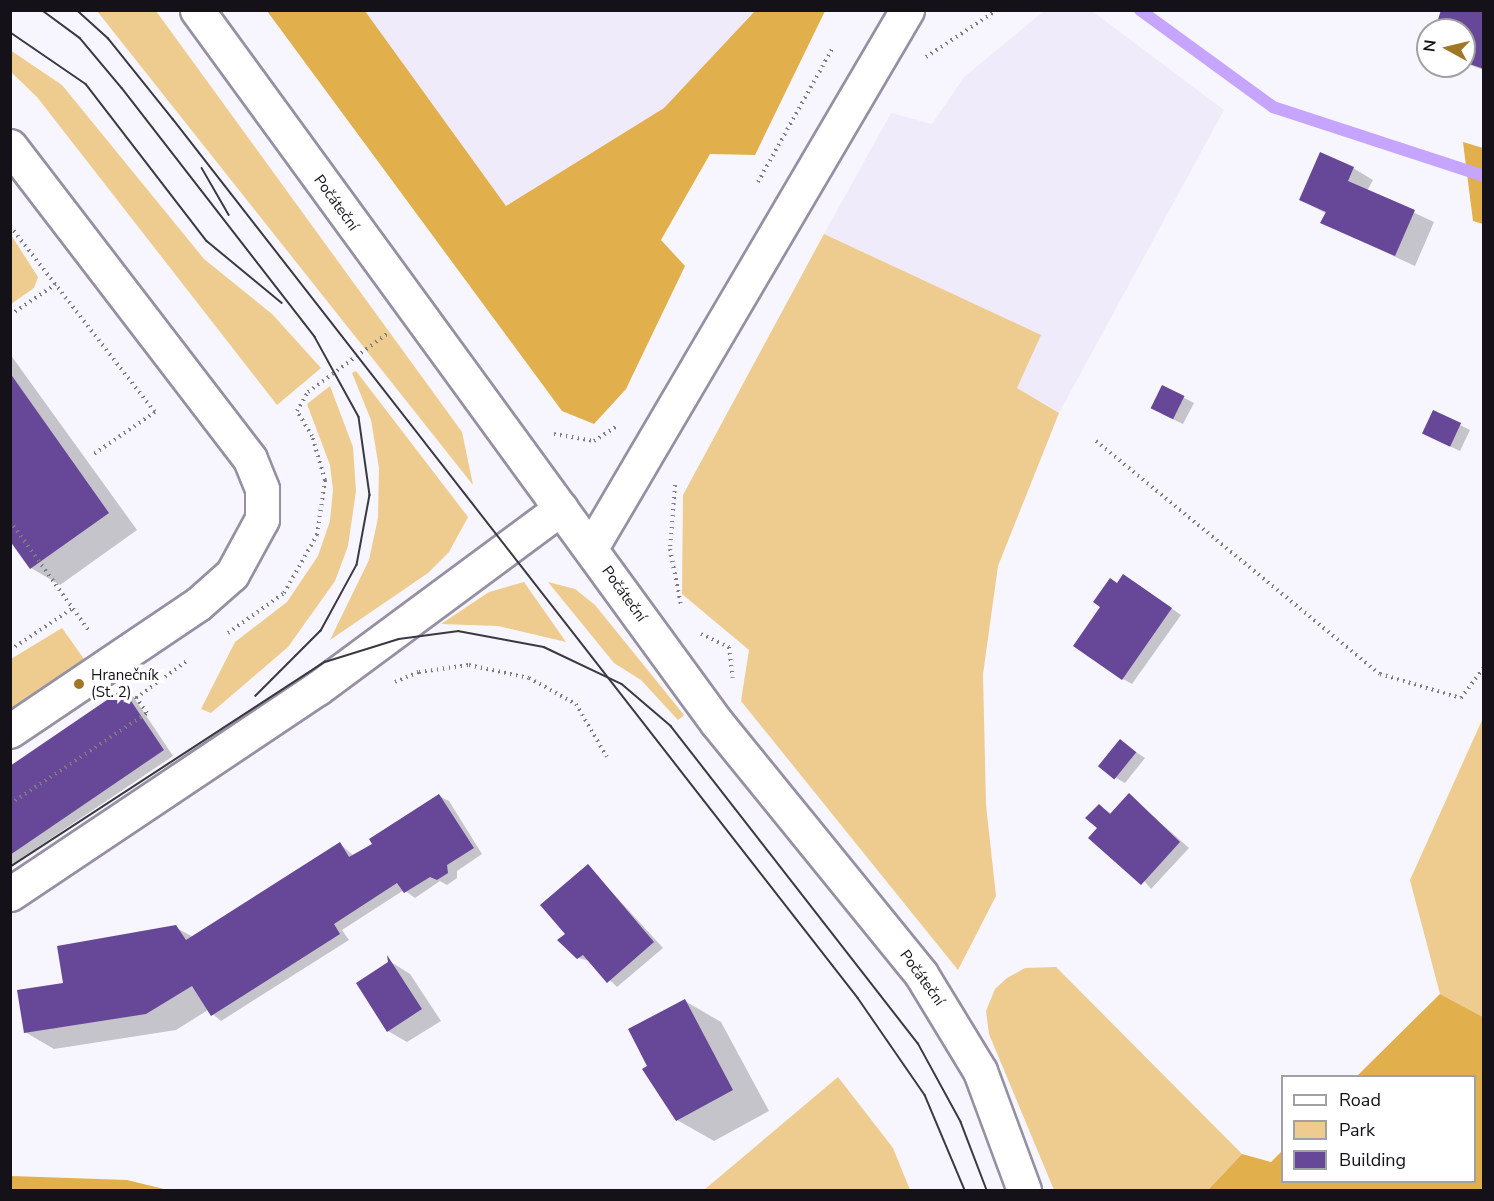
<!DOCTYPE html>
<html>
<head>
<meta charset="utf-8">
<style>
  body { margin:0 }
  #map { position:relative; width:1494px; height:1201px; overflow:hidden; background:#f7f5fd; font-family:"Nunito Sans",sans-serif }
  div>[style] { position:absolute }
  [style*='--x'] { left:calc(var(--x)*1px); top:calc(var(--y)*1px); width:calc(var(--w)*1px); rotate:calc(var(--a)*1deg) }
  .built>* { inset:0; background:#f0ebfb }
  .green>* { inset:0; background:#eecb8e }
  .forest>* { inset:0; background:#e2af4d }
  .shadow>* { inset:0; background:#0003 }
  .stream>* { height:12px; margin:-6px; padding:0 6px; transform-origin:6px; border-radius:6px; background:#c5a5ff }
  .building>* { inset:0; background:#674797; transform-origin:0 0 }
  .path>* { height:4px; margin-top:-2px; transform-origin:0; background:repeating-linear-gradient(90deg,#7e7c83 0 1.5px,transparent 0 6px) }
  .roads { filter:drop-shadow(2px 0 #9590a2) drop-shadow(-2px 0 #9590a2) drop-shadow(0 2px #9590a2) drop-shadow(0 -2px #9590a2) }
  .minor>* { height:33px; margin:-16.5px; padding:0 16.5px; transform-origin:16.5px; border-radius:16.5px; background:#fff }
  .tram>* { height:1.5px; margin:-0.75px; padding:0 0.75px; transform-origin:0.75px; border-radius:0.75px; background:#3b3940 }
  .dots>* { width:16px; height:16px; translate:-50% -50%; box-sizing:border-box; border:3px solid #fff; border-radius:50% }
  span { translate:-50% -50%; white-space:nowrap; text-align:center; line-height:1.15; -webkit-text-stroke:6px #fff; paint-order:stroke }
  .street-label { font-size:15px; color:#141218 }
  .poi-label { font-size:15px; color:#141218 }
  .left { translate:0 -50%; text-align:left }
  .frame { position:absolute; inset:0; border:12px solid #141218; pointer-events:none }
  .legend { position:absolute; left:1281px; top:1075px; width:195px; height:108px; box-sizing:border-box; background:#fff; border:2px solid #a1a0a3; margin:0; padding:8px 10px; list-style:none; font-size:18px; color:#141218 }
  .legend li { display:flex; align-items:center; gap:12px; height:30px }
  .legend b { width:30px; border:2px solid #a1a0a3 }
  .north { position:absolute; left:1416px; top:18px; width:60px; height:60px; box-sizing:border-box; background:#fff; border:2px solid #a1a0a3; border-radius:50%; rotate:278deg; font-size:16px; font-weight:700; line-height:24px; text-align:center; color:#141218 }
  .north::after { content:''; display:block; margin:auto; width:21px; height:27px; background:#9f7725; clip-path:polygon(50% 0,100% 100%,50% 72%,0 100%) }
</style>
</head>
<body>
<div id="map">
  <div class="built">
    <div style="clip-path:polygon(365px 11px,755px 11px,664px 108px,506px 206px)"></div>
    <div style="clip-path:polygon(1044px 11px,1092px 11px,1224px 110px,1059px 413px,1017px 388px,1040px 335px,824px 234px,891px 113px,932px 124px,964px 77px)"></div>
  </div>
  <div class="green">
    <div style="clip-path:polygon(97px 11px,156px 11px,462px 432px,473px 485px)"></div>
    <div style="clip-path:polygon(10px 50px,62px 85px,204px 259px,272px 314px,321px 368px,277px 405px,37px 97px,11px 72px)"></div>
    <div style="clip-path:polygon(824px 234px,1041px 335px,1017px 388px,1059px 413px,998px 566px,983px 674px,986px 805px,996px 896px,958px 970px,741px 701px,749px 650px,682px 594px,683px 495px)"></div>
    <div style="clip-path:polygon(11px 235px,38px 277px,34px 288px,11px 304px)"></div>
    <div style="clip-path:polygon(356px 371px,468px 517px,449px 552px,428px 573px,330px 640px,369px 560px,378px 518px,379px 468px,371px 420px,352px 373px)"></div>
    <div style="clip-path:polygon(330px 386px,353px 447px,356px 491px,348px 546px,335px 581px,288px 647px,211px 713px,201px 709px,235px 642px,287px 602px,318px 556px,330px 521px,333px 490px,330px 465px,307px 404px)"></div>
    <div style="clip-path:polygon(524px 582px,566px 642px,498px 626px,441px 624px,489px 592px)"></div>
    <div style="clip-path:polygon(548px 582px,575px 589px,595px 605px,684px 715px,678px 720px,641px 680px,614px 663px)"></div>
    <div style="clip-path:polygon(62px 628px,84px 659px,11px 708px,11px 659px)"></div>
    <div style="clip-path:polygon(1483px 718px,1483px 1017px,1440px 994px,1410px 880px)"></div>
    <div style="clip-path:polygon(1056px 967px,1242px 1154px,1208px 1190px,1054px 1190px,989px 1034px,986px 1011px,995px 989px,1007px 978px,1025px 968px)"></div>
    <div style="clip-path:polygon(838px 1077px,893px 1148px,910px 1190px,704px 1190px)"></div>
  </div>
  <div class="forest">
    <div style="clip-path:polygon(267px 11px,365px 11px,506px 206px,664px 108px,755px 11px,825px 11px,755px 155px,710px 154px,661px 240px,685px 266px,626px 389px,594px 424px,562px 411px)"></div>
    <div style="clip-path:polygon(1463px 142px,1483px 148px,1483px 224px,1473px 221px)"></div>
    <div style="clip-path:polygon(1440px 994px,1483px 1017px,1483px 1190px,1208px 1190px,1242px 1154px,1271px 1162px,1282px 1151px,1282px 1182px,1474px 1182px,1474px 1076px,1357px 1076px)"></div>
    <div style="clip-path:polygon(11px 1176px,127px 1180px,168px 1190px,11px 1190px)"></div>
  </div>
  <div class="shadow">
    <div style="clip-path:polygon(1484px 10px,1484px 70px,1464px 63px,1464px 30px,1438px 25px)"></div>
    <div style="clip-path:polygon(1353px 168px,1373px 180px,1367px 191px,1434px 222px,1415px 266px,1322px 223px,1327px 214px,1301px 200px)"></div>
    <div style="clip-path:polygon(10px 354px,137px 530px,60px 585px,31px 568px,10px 539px)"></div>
    <div style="clip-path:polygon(1163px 387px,1194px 403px,1183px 424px,1162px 414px)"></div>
    <div style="clip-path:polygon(1434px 412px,1470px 430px,1460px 451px,1435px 439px)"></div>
    <div style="clip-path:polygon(1133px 581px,1181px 615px,1132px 684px,1123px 679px,1103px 606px,1118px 584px)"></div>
    <div style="clip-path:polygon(123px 691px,133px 696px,173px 756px,10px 866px,10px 768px)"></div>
    <div style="clip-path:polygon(1120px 741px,1145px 758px,1125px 783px,1116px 778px)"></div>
    <div style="clip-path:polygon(1129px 795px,1189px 848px,1151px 889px,1099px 828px,1099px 806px,1112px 814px)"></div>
    <div style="clip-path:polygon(439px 796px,449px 801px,482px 854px,457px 871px,457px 878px,447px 885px,440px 881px,415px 898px,404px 890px,342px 930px,349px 940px,221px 1021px,208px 1010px,176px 1030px,54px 1049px,25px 1032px,64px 985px,175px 927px,193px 937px,340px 844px,354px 856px,375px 844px)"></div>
    <div style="clip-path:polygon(588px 866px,663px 948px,617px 987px,590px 961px,578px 958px,567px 934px)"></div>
    <div style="clip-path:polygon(391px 962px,410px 974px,441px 1021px,407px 1042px,388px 1031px)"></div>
    <div style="clip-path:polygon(685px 1001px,721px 1022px,769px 1111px,714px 1141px,677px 1120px)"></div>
  </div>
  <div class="stream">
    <div style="--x:1140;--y:10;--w:165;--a:36.1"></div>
    <div style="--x:1273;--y:107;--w:222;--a:18.1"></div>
  </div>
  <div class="building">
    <div style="clip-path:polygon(1441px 10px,1484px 10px,1484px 69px,1464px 62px,1464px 30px,1436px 26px)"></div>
    <div style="clip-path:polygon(1320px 152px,1354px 167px,1348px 181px,1415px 210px,1395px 256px,1320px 223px,1326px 212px,1299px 200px)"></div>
    <div style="clip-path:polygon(10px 373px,109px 513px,30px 569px,10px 541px)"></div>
    <div style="left:1162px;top:385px;width:25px;height:26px;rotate:26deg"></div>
    <div style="left:1433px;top:410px;width:31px;height:26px;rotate:25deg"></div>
    <div style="clip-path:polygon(1123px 574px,1172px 608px,1122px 680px,1073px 646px,1100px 607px,1093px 602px,1110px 578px,1117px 583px)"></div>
    <div style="clip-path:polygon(123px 689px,164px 750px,10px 855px,10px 766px)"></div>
    <div style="left:1120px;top:739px;width:21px;height:35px;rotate:39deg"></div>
    <div style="clip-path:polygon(1129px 793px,1180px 842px,1141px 885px,1088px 838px,1097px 828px,1085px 818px,1099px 804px,1110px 814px)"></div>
    <div style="clip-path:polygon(439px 794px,474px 848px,447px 865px,448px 873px,437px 880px,430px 877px,404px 893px,397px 883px,334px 924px,340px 934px,211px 1016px,192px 986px,146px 1014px,24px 1033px,17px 990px,63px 983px,57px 946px,176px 925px,186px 940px,340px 842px,349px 857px,372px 844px,369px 839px)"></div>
    <div style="clip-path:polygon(588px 864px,654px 942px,607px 983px,583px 955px,577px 959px,557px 940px,565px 934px,540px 905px)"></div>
    <div style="clip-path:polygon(387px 955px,422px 1009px,387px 1032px,356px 983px,388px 962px)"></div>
    <div style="clip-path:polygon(685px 999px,733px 1090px,676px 1121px,642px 1069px,647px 1066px,628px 1029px)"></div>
  </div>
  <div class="path">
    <div style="--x:926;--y:57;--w:85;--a:-33.5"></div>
    <div style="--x:758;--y:182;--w:152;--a:-60.9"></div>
    <div style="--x:10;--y:226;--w:236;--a:52.1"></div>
    <div style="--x:155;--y:412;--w:74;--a:145.5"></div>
    <div style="--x:10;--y:315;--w:55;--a:-34"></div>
    <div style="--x:554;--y:434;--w:41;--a:9.9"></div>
    <div style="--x:594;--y:441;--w:27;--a:-33"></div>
    <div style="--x:1096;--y:441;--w:367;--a:39.4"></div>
    <div style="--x:1380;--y:674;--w:84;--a:16.5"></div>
    <div style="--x:1461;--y:698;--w:38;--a:-53"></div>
    <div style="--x:675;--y:485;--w:64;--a:94.5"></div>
    <div style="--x:670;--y:549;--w:57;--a:78.9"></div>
    <div style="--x:10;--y:521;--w:135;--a:54.3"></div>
    <div style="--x:228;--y:633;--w:69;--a:-35.5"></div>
    <div style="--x:284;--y:593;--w:67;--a:-60.4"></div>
    <div style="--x:317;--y:535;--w:56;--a:-81.7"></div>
    <div style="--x:325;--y:480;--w:46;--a:-106.5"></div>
    <div style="--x:312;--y:436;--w:29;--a:-121"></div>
    <div style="--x:297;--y:411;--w:22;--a:-60"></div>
    <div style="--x:308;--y:392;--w:98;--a:-36.3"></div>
    <div style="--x:701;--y:634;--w:31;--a:25"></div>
    <div style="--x:729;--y:647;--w:31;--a:83"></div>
    <div style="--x:10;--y:650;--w:76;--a:-33.7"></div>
    <div style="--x:395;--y:682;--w:26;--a:-23"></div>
    <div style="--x:419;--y:672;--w:50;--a:-8"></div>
    <div style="--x:469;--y:665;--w:61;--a:12.2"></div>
    <div style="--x:529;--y:678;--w:54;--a:29"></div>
    <div style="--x:576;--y:704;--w:61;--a:59.7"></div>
    <div style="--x:136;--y:698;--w:63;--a:-36"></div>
    <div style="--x:10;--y:804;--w:164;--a:-33.6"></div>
    <div style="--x:147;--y:713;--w:21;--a:-125"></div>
  </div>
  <div class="roads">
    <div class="minor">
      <div style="--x:197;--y:10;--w:882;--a:53.9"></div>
      <div style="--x:717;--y:723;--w:323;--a:50.9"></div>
      <div style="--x:921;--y:974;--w:114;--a:58.7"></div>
      <div style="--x:980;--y:1071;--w:127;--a:69.7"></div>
      <div style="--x:10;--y:146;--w:394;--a:52.5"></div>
      <div style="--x:250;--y:459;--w:32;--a:68"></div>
      <div style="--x:262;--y:489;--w:30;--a:90"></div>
      <div style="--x:262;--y:519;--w:63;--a:118.6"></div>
      <div style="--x:232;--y:574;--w:45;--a:138.6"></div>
      <div style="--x:198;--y:604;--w:227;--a:146"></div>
      <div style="--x:591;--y:548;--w:624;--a:-59.57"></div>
      <div style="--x:10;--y:894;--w:371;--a:-33.8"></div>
      <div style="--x:318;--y:688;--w:302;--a:-36.5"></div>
    </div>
  </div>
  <div class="tram">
    <div style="--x:42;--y:10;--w:47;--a:36.4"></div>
    <div style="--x:80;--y:38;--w:65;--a:50"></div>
    <div style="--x:122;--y:88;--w:315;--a:52.2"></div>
    <div style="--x:315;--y:337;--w:91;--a:61.2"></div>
    <div style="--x:359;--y:417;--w:79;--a:82"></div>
    <div style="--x:370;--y:495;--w:71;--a:100.5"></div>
    <div style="--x:357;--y:565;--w:75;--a:118.6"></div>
    <div style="--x:321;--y:631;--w:92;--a:135"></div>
    <div style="--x:77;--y:10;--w:42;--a:42.1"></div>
    <div style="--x:108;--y:38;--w:104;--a:51.3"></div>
    <div style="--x:173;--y:119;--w:1114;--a:52.07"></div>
    <div style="--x:858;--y:998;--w:118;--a:55.4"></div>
    <div style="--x:925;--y:1095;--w:103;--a:67.2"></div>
    <div style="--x:10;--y:32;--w:92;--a:34.4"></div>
    <div style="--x:86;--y:84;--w:198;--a:52.4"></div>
    <div style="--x:207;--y:241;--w:97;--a:39.6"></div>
    <div style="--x:202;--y:168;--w:54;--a:60.1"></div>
    <div style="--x:10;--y:867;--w:376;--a:-33.1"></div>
    <div style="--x:325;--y:662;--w:77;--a:-17.3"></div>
    <div style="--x:399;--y:639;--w:60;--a:-7.7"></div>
    <div style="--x:458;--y:631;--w:87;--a:10.5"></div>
    <div style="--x:544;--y:647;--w:86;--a:25.4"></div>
    <div style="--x:622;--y:684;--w:65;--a:40.6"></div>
    <div style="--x:671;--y:726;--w:402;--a:52.1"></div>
    <div style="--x:918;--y:1043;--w:90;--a:61.4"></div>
    <div style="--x:961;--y:1122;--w:73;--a:69.1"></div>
  </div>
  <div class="dots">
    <div style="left:79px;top:684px;background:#9f7725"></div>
  </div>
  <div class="street-label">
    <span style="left:336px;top:203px;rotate:54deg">Počáteční</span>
    <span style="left:624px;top:594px;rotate:54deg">Počáteční</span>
    <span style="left:922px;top:978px;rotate:54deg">Počáteční</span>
  </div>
  <div class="poi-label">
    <span class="left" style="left:91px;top:684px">Hranečník<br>(St. 2)</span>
  </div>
  <div class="frame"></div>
  <ul class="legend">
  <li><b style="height:8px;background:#fff"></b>Road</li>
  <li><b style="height:16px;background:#eecb8e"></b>Park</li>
  <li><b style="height:16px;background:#674797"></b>Building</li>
  </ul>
  <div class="north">N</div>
</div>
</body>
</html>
